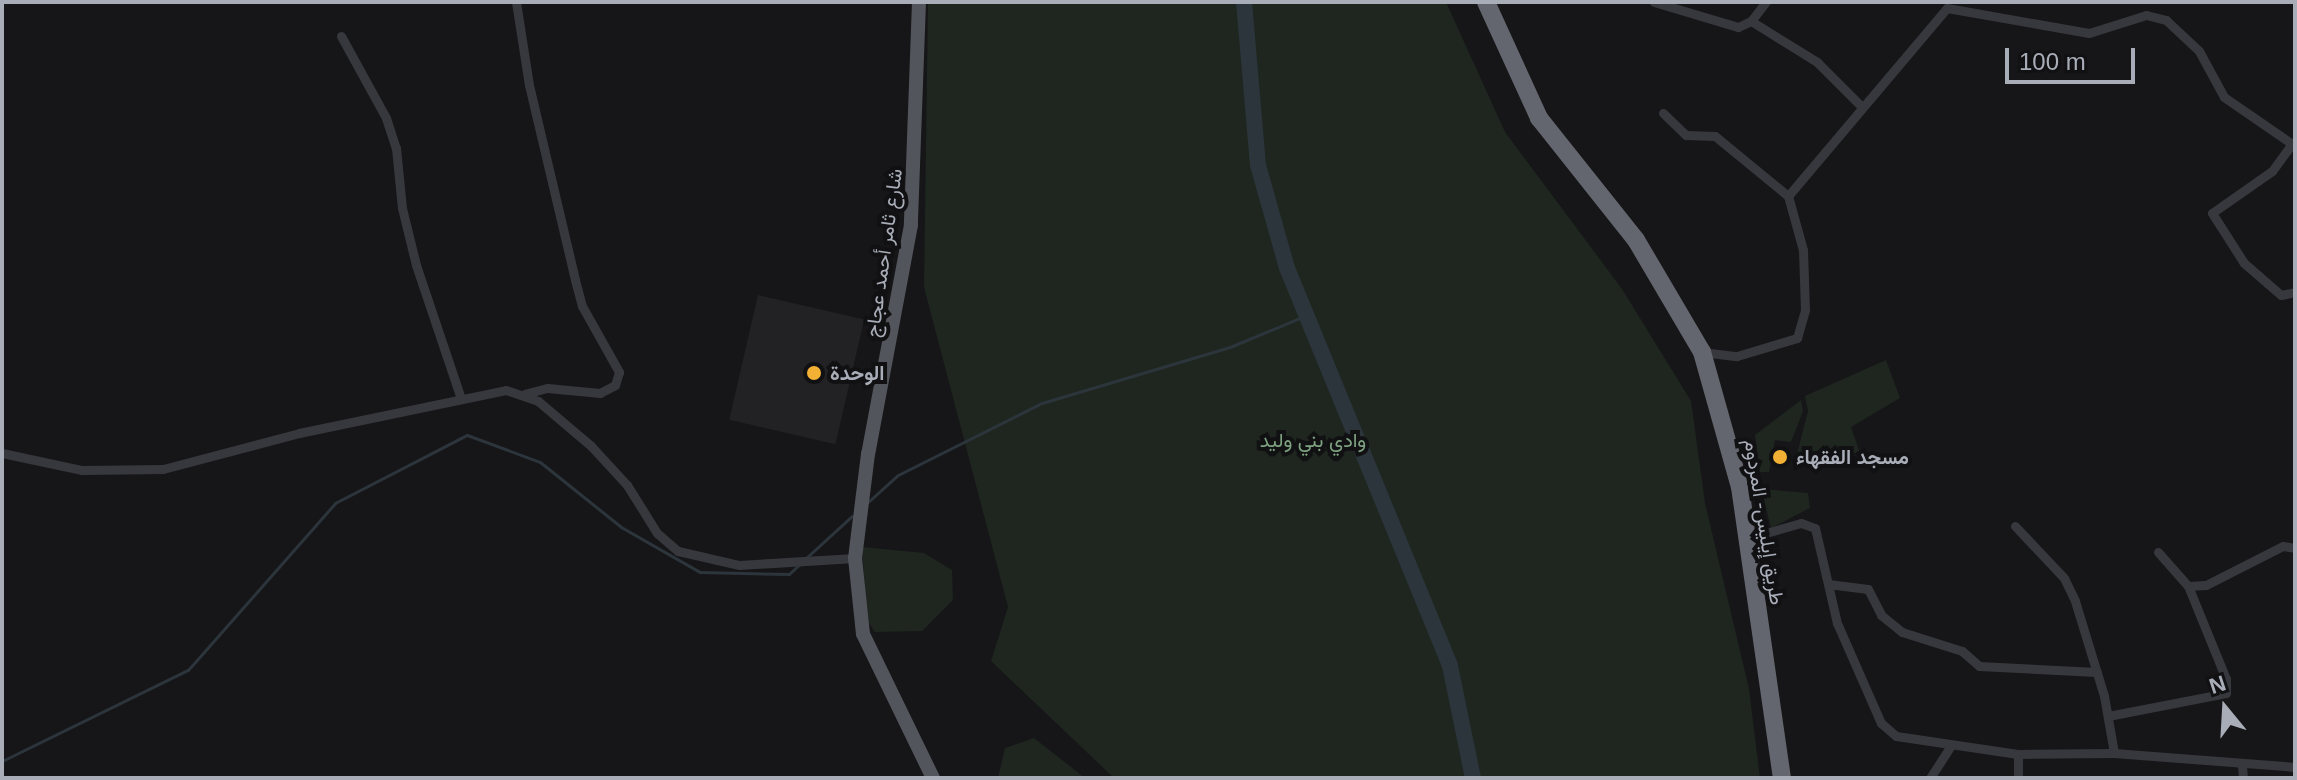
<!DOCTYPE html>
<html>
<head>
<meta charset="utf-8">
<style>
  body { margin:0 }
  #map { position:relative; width:2297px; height:780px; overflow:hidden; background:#161618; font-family:Helvetica,Vazirmatn,sans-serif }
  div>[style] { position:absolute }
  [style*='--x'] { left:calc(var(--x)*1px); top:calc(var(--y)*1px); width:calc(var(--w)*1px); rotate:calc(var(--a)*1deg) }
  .built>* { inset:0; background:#222225; transform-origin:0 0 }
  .green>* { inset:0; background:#1e261f }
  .stream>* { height:3px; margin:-1.5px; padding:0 1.5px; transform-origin:1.5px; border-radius:1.5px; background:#2c353c }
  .river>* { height:16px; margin:-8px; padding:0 8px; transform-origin:8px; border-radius:8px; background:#2c353c }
  .street>* { height:9px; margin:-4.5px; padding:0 4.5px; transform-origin:4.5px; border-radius:4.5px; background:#37383d }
  .primary>* { height:14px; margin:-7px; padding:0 7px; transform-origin:7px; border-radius:7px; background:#53555c }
  .highway>* { height:18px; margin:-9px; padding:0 9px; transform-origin:9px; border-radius:9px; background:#63666e }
  .dots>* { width:22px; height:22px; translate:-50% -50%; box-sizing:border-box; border:4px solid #111113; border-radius:50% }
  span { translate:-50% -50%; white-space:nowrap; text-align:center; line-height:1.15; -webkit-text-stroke:8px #111113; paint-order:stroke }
  .street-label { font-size:20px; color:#a8adb8 }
  .poi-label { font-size:20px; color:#a8adb8; font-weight:700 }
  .left { translate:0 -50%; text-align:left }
  .park-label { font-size:20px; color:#7fa381 }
  .frame { position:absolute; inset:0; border:4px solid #a8adb8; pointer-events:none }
  .north { position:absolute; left:2185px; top:668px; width:80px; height:80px; -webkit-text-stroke:6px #111113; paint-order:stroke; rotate:342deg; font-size:22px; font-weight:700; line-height:32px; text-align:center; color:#a8adb8 }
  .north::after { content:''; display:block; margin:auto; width:28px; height:36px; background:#a8adb8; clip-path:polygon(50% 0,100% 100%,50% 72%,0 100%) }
  .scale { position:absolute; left:2005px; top:48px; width:130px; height:36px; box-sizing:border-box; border:4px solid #a8adb8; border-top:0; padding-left:10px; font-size:24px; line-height:28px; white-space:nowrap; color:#a8adb8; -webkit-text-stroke:6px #111113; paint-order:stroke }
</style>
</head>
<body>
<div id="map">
  <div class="built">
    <div style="left:758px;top:295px;width:109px;height:128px;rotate:13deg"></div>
  </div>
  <div class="green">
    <div style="clip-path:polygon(928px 2px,1446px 2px,1505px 132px,1622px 289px,1691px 401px,1705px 503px,1749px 689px,1760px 778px,1114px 778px,991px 661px,1008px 607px,924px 287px)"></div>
    <div style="clip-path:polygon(1886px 360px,1900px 398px,1851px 427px,1860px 453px,1825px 453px,1825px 460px,1797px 454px,1808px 411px,1805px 396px)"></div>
    <div style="clip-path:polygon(1801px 400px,1803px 411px,1791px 442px,1775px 440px,1769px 472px,1760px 472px,1755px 435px)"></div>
    <div style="clip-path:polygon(1761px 489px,1808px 493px,1810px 508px,1771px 528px)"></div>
    <div style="clip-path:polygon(862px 547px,924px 553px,952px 570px,953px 600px,922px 631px,875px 632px,867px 620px)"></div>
    <div style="clip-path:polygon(1034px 738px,1085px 778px,998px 778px,1005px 748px)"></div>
  </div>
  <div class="stream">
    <div style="--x:868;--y:502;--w:40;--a:-42"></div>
    <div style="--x:898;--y:475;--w:161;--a:-26.6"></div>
    <div style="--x:1042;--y:403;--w:196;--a:-16.6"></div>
    <div style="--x:1230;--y:347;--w:83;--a:-22.6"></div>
    <div style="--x:806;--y:558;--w:62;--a:-42.4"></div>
    <div style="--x:2;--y:761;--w:207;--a:-26.1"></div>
    <div style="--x:188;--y:670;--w:222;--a:-48.6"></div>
    <div style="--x:335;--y:503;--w:148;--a:-27.3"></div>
    <div style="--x:467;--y:435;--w:78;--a:20.3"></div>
    <div style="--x:540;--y:462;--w:104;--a:38.7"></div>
    <div style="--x:621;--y:527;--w:91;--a:29.7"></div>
    <div style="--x:700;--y:572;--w:89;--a:1.3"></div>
    <div style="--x:789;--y:574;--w:16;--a:-43"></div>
  </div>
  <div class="river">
    <div style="--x:1244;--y:2;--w:164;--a:85.1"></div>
    <div style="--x:1258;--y:165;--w:107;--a:74.3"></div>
    <div style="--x:1287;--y:268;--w:430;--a:67.7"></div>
    <div style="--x:1450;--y:666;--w:114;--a:78.4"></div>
  </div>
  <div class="street">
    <div style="--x:516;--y:2;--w:84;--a:81.1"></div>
    <div style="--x:529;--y:85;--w:200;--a:76.7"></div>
    <div style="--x:575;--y:280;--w:27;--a:75"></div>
    <div style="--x:582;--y:306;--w:76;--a:60.7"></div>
    <div style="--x:619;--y:372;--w:14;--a:107"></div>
    <div style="--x:615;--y:385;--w:17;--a:152"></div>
    <div style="--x:600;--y:393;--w:53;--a:-174.6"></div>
    <div style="--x:547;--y:388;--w:23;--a:165"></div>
    <div style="--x:1654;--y:2;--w:88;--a:16.6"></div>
    <div style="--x:1738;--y:27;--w:14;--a:-25"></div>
    <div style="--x:1751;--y:21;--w:24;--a:-52"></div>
    <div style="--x:1751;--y:21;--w:78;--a:31.8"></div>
    <div style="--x:1817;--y:62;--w:62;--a:45"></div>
    <div style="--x:341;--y:36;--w:94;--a:61.2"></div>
    <div style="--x:386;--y:118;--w:32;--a:72"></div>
    <div style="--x:396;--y:148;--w:60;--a:84.3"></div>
    <div style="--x:402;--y:208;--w:59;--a:76.2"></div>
    <div style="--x:416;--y:265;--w:138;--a:71.4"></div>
    <div style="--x:1663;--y:113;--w:32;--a:44"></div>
    <div style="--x:1686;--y:135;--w:29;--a:2"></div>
    <div style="--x:1715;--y:136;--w:94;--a:39.4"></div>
    <div style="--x:2291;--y:145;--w:32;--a:126"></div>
    <div style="--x:2272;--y:171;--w:73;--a:145"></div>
    <div style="--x:2212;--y:213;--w:59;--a:57.4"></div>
    <div style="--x:2244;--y:263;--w:49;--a:40.9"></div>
    <div style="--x:2281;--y:295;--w:14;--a:-12"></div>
    <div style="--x:1702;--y:352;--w:35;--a:7"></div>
    <div style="--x:1737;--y:356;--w:63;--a:-16.7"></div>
    <div style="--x:1797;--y:338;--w:29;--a:-74"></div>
    <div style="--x:1805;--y:310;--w:60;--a:-91.9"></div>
    <div style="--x:1803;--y:250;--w:56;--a:-105.5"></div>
    <div style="--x:1788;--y:196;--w:246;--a:-49.8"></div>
    <div style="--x:1947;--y:8;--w:144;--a:10"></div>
    <div style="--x:2089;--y:33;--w:60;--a:-17.5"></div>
    <div style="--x:2146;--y:15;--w:21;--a:14"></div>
    <div style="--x:2166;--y:20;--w:45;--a:43.2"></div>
    <div style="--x:2199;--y:51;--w:52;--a:61.5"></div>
    <div style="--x:2224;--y:97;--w:86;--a:34.6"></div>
    <div style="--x:2;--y:453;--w:82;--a:12"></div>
    <div style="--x:82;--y:470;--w:81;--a:-0.7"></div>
    <div style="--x:163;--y:469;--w:141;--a:-14.8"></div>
    <div style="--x:299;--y:433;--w:211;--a:-11.7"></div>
    <div style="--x:506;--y:390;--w:34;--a:19"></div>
    <div style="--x:538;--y:401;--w:70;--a:40.3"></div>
    <div style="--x:591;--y:446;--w:53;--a:47.3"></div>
    <div style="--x:627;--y:485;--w:57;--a:58"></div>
    <div style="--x:657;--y:533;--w:28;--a:41"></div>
    <div style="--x:678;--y:551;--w:63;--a:12.9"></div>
    <div style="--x:739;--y:565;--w:116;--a:-3.5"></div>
    <div style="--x:2015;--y:526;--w:71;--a:46.7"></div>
    <div style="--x:2064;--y:578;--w:25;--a:64"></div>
    <div style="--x:2075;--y:601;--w:99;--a:73"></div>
    <div style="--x:2104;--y:696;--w:58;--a:80"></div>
    <div style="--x:1748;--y:538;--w:55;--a:-15.8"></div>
    <div style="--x:1801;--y:523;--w:15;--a:20"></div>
    <div style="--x:1815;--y:528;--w:98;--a:77"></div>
    <div style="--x:1837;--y:623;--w:109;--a:66.3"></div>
    <div style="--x:1881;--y:723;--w:20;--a:41"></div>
    <div style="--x:1896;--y:736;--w:123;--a:8.4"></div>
    <div style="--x:2018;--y:754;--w:96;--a:-0.6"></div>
    <div style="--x:2114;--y:753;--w:182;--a:4.4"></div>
    <div style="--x:2158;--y:552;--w:45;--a:48.6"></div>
    <div style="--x:2188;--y:586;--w:18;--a:-3"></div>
    <div style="--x:2206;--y:585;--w:86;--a:-26.9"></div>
    <div style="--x:2283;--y:546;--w:12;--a:9"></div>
    <div style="--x:1828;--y:584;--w:40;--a:7.1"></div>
    <div style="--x:1868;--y:589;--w:29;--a:63"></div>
    <div style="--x:1881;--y:615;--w:27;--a:39"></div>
    <div style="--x:1902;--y:632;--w:63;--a:17.6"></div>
    <div style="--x:1962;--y:651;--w:23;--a:41"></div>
    <div style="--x:1979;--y:666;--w:118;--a:2.9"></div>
    <div style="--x:2108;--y:716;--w:120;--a:-11"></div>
    <div style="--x:2226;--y:693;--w:14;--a:-90"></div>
    <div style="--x:2226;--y:679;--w:100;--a:-112.2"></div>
    <div style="--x:2018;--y:754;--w:24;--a:90"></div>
    <div style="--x:2242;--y:765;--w:13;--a:86"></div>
    <div style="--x:1930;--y:778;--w:40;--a:-57.1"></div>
  </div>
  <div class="primary">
    <div style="--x:919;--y:2;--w:223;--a:92.1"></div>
    <div style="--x:911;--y:225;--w:233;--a:100.6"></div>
    <div style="--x:868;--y:454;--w:105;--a:97.1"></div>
    <div style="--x:855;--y:558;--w:76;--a:84"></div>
    <div style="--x:863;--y:634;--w:160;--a:64.1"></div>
  </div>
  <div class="highway">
    <div style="--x:1486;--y:2;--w:128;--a:65.4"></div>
    <div style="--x:1539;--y:118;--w:156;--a:51.5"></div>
    <div style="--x:1636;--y:240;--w:130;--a:59.5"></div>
    <div style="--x:1702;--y:352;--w:140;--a:74.3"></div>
    <div style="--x:1740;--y:487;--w:294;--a:81.8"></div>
  </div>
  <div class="dots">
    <div style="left:814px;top:373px;background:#f2b134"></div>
    <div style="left:1780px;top:457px;background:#f2b134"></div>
  </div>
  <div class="street-label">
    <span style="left:884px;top:253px;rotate:-82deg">شارع ثامر أحمد عجاج</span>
    <span style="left:1764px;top:522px;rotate:81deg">طريق إيليس- المردوم</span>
  </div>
  <div class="poi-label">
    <span class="left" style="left:830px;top:373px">الوحدة</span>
    <span class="left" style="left:1796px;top:457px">مسجد الفقهاء</span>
  </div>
  <div class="park-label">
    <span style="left:1313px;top:440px">وادي بني وليد</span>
  </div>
  <div class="frame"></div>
  <div class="north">N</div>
  <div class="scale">100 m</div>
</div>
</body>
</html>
